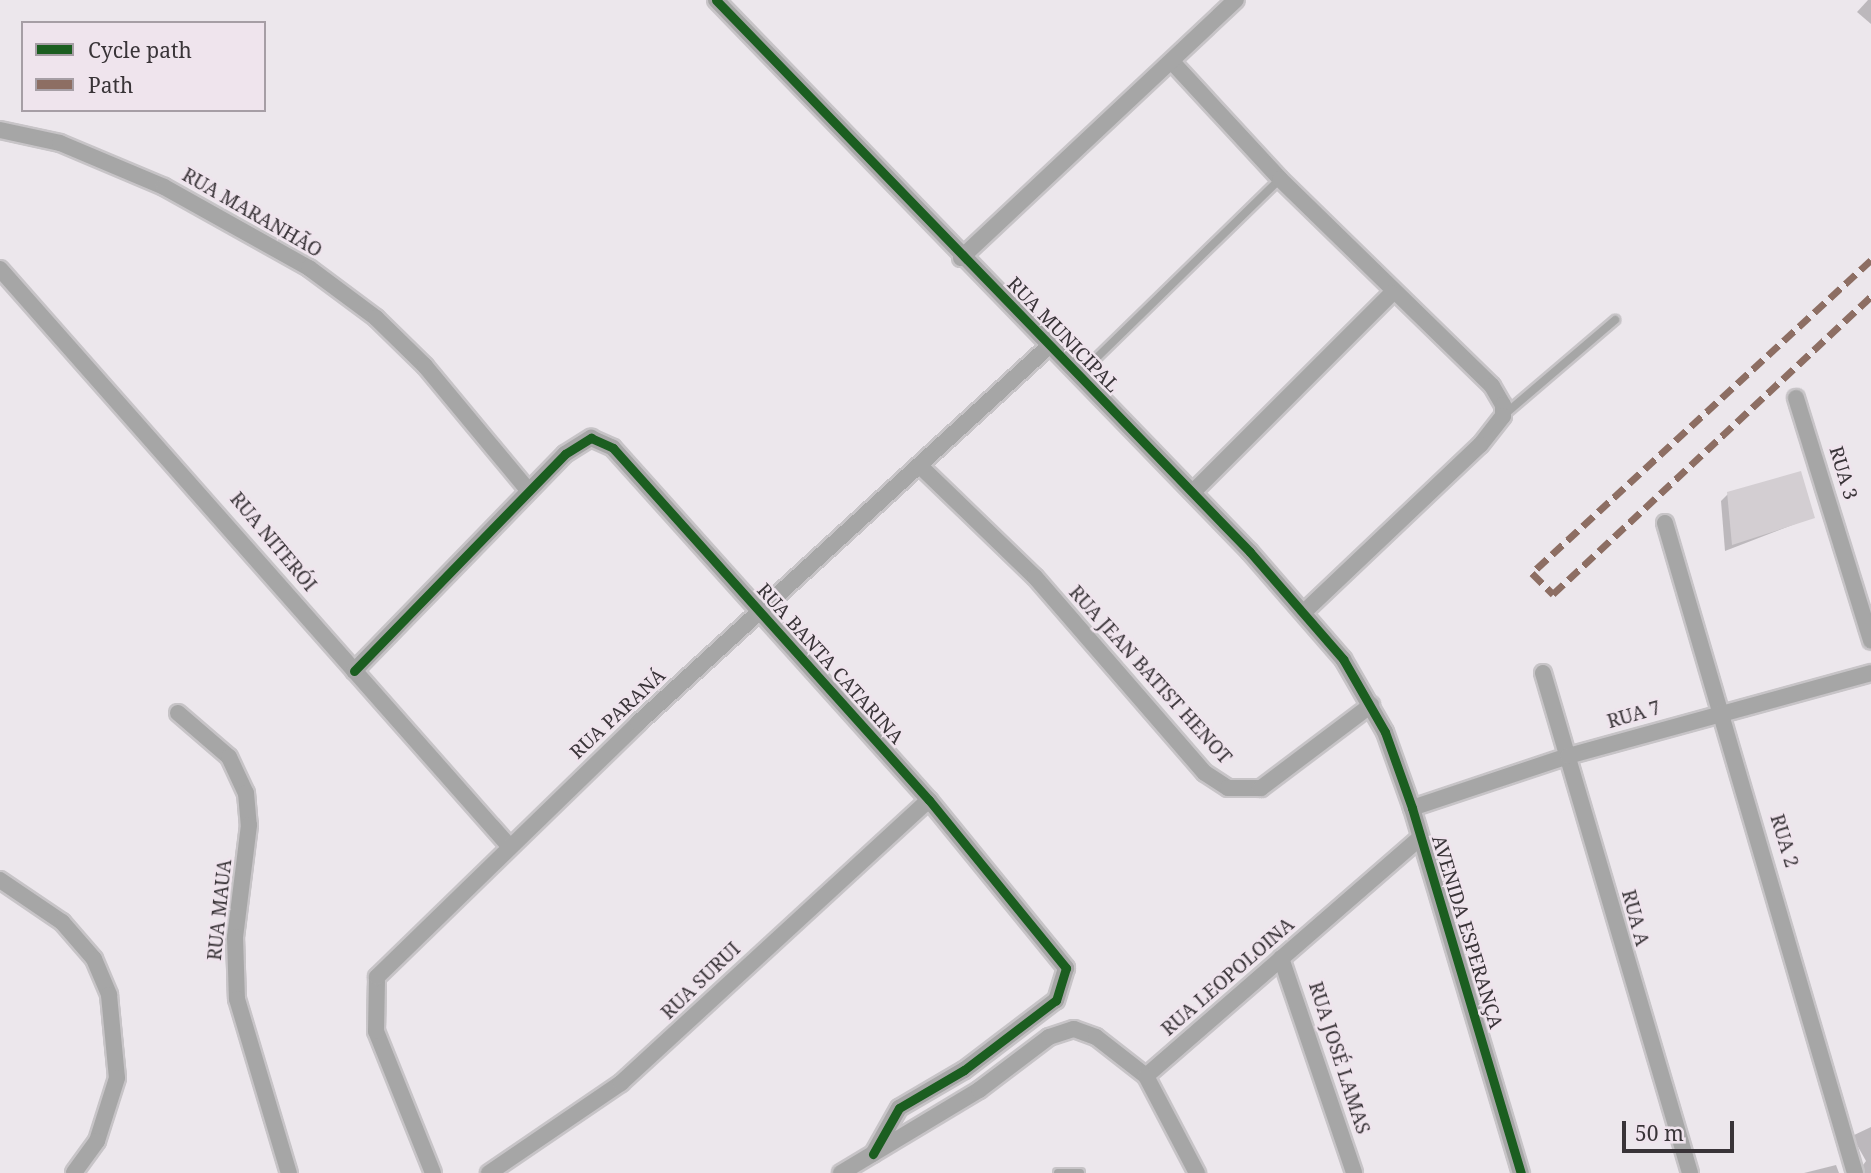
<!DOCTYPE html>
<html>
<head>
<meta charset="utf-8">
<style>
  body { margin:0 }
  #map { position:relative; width:1871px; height:1173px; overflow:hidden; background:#ece7ec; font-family:"Noto Serif",serif }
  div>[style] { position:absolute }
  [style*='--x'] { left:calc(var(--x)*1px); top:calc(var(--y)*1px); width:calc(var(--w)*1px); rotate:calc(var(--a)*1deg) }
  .shadow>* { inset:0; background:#0003 }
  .building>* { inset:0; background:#d3ced2 }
  .roads { filter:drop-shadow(2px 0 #c7c4c7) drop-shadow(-2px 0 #c7c4c7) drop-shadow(0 2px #c7c4c7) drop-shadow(0 -2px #c7c4c7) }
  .lane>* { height:8px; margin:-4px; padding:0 4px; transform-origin:4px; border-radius:4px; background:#a6a6a6 }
  .street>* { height:16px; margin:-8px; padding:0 8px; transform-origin:8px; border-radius:8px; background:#a6a6a6 }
  .quiet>* { height:7px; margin-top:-3.5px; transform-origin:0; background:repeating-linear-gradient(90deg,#8d6e63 0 14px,transparent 0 21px) }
  .cycleway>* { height:9px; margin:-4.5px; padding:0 4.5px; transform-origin:4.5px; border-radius:4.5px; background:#1b5e20 }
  span { translate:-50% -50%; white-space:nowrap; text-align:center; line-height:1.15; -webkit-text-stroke:5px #efe4ed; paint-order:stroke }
  .street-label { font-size:19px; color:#393438 }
  .legend { position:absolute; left:21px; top:21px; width:245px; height:91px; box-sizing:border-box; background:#efe4ed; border:2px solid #a69ea5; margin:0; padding:9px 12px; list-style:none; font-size:21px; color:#393438 }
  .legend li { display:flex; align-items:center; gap:14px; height:35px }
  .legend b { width:35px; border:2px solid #a69ea5 }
  .scale { position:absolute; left:1622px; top:1121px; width:112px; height:32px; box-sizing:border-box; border:4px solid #393438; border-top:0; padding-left:9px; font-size:21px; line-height:24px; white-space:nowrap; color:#393438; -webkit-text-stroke:5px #efe4ed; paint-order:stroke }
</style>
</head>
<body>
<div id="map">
  <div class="shadow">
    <div style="clip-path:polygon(1868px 0,1871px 0,1871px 24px,1857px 12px)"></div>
    <div style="clip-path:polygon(1728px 494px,1813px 517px,1725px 551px,1721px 501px)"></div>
    <div style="clip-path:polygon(1871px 1127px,1871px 1173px,1857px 1173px,1866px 1161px,1852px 1136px)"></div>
    <div style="clip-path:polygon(1836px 1165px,1839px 1173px,1804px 1173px)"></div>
  </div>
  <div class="building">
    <div style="clip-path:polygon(1801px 471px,1815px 518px,1732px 545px,1727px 492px)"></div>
  </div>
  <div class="roads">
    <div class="lane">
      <div style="--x:1078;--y:376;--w:282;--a:-44.3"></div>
      <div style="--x:1505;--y:414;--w:145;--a:-40.5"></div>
      <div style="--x:1058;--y:1173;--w:22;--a:0"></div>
    </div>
    <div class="street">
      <div style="--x:716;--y:0;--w:768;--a:45.95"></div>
      <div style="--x:1250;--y:552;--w:142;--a:49"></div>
      <div style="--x:1343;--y:659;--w:84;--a:60.1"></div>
      <div style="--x:1385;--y:732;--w:81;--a:70.4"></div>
      <div style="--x:1412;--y:808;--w:381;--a:73.4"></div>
      <div style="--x:1174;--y:64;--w:156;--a:47.3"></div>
      <div style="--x:1280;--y:179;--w:296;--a:44.3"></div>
      <div style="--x:1492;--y:386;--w:22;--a:60"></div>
      <div style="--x:1503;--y:405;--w:11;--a:90"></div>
      <div style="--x:1503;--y:416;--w:37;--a:128"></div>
      <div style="--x:1480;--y:445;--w:243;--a:136.5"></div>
      <div style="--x:0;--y:130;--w:61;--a:12.2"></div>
      <div style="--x:60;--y:143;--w:113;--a:22.9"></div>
      <div style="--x:164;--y:187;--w:166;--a:29.2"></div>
      <div style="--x:309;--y:268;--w:84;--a:36.7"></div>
      <div style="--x:376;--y:318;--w:69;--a:44.4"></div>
      <div style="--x:425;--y:366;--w:161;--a:50.3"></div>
      <div style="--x:961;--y:258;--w:377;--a:-43.2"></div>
      <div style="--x:0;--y:269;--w:769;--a:48.58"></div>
      <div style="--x:1796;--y:398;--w:254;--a:72.8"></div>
      <div style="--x:920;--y:466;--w:160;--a:44"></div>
      <div style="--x:1035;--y:577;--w:259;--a:49.1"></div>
      <div style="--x:1205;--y:773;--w:27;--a:33"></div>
      <div style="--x:1228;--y:788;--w:33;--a:0"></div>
      <div style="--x:1261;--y:788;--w:138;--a:-37"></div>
      <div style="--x:1193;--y:492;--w:281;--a:-45"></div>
      <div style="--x:1665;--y:523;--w:677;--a:73.71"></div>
      <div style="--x:354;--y:671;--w:303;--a:-45.8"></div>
      <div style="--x:565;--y:454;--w:31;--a:-32"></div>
      <div style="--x:591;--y:438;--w:24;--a:24"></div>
      <div style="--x:613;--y:448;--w:473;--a:48.1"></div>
      <div style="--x:929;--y:800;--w:217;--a:50.8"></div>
      <div style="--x:1066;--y:968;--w:34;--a:107"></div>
      <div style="--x:1056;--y:1000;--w:116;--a:142.7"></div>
      <div style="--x:964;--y:1070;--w:75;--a:149.7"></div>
      <div style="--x:899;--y:1108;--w:53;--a:119.5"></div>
      <div style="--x:1543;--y:673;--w:521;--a:73.62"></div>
      <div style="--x:178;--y:713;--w:67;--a:40.8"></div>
      <div style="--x:229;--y:757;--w:40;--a:65"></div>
      <div style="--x:246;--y:793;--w:32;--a:85"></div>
      <div style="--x:249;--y:825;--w:113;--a:97.1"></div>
      <div style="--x:235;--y:937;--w:62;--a:88.2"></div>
      <div style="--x:237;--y:999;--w:182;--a:73.4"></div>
      <div style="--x:1412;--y:808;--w:164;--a:-18.4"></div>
      <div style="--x:1568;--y:756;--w:314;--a:-15.3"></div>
      <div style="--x:0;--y:880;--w:75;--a:34.1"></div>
      <div style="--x:62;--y:922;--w:49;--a:49.1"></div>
      <div style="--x:94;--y:959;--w:39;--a:67"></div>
      <div style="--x:109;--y:995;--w:83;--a:84.5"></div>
      <div style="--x:117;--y:1078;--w:66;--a:107.6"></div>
      <div style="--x:97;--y:1141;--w:39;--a:126"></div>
      <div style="--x:1281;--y:958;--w:227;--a:71.2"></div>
      <div style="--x:1146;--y:1076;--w:363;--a:-41"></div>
      <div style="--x:433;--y:1173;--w:153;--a:-111.9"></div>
      <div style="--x:376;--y:1031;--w:54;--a:-88.9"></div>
      <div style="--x:377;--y:977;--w:364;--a:-44.2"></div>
      <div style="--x:638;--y:723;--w:556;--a:-42.52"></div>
      <div style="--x:489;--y:1173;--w:160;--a:-34.3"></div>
      <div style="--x:621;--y:1083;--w:418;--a:-42.6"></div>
      <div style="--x:841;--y:1173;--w:161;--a:-31"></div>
      <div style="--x:979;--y:1090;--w:88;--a:-37.1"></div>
      <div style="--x:1049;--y:1037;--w:26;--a:-18"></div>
      <div style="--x:1074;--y:1029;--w:23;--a:20"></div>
      <div style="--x:1096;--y:1037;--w:63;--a:38"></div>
      <div style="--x:1146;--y:1076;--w:110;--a:62.3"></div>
    </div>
  </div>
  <div class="quiet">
    <div style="--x:1871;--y:260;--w:461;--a:137.3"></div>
    <div style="--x:1532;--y:573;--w:30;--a:45"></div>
    <div style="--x:1553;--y:594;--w:436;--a:-43.1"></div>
  </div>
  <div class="cycleway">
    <div style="--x:716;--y:0;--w:768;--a:45.95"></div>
    <div style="--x:1250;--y:552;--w:142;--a:49"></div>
    <div style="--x:1343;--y:659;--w:84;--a:60.1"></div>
    <div style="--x:1385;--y:732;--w:81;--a:70.4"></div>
    <div style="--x:1412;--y:808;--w:381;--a:73.4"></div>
    <div style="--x:354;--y:671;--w:303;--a:-45.8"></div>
    <div style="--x:565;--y:454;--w:31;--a:-32"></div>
    <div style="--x:591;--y:438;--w:24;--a:24"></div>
    <div style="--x:613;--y:448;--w:473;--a:48.1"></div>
    <div style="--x:929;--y:800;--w:217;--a:50.8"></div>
    <div style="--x:1066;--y:968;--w:34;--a:107"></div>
    <div style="--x:1056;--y:1000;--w:116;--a:142.7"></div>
    <div style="--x:964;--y:1070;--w:75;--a:149.7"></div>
    <div style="--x:899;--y:1108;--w:53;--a:119.5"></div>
  </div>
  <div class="street-label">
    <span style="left:252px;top:213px;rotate:30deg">RUA MARANHÃO</span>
    <span style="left:1063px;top:335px;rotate:46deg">RUA MUNICIPAL</span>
    <span style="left:1843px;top:473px;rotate:73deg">RUA 3</span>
    <span style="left:273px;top:542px;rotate:50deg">RUA NITERÓI</span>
    <span style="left:830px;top:664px;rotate:48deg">RUA BANTA CATARINA</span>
    <span style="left:1150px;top:675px;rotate:48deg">RUA JEAN BATIST HENOT</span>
    <span style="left:618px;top:714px;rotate:-43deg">RUA PARANÁ</span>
    <span style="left:1634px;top:715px;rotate:-16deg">RUA 7</span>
    <span style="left:1784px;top:841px;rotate:73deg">RUA 2</span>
    <span style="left:220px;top:910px;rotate:-84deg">RUA MAUA</span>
    <span style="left:1635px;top:918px;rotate:75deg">RUA A</span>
    <span style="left:1467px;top:932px;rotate:73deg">AVENIDA ESPERANÇA</span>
    <span style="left:1228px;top:977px;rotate:-41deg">RUA LEOPOLOINA</span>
    <span style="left:701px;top:981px;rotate:-44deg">RUA SURUI</span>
    <span style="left:1339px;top:1058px;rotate:72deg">RUA JOSÉ LAMAS</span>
  </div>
  <ul class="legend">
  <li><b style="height:9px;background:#1b5e20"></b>Cycle path</li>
  <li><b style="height:9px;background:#8d6e63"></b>Path</li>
  </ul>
  <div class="scale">50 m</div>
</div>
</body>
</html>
